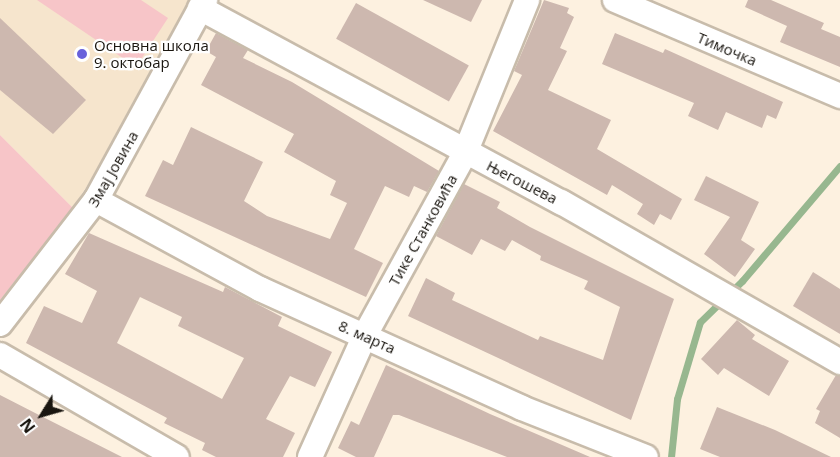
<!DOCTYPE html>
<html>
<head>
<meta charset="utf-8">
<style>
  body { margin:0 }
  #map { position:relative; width:840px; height:457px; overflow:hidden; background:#fdf1e0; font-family:"Open Sans",sans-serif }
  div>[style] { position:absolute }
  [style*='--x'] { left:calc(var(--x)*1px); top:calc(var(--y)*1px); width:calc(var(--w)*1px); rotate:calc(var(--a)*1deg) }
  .built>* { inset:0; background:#f6e5cd }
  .green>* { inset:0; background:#f7c5c8 }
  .stream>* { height:7px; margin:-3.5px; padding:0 3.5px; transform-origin:3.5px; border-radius:3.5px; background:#97b78f }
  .building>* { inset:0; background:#cdb8af; transform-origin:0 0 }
  .roads { filter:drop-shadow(2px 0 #c8bcab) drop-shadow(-2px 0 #c8bcab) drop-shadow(0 2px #c8bcab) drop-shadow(0 -2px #c8bcab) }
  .minor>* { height:24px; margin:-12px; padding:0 12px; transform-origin:12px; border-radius:12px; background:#fff }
  .dots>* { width:16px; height:16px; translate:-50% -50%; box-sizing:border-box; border:3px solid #fff; border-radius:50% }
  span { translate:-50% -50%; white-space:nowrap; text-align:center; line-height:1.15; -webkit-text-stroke:4.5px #fff; paint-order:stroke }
  .poi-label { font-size:15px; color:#1a1610 }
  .left { translate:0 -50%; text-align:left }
  .street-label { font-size:15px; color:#1a1610 }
  .north { position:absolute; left:12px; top:385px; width:60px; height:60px; -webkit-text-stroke:4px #fff; paint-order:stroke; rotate:233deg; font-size:16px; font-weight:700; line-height:24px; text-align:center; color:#1a1610 }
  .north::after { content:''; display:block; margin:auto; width:21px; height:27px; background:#1a1610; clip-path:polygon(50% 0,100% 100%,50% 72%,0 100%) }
</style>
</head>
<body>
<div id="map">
  <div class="built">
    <div style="clip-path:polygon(0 0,192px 0,136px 108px,73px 208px,0 135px)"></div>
  </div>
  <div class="green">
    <div style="clip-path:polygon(37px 0,141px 0,168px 18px,136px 67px)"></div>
    <div style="clip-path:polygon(0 135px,73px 208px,0 300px)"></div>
  </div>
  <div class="stream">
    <div style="--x:671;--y:457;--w:58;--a:-84.1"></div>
    <div style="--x:677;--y:399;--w:80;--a:-73.4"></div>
    <div style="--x:700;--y:322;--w:59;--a:-44.3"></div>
    <div style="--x:742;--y:281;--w:151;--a:-49.6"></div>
  </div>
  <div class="building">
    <div style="clip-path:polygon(423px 0,482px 0,471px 22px)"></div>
    <div style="clip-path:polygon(544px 0,569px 8px,567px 13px,574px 17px,560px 48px,567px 51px,548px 90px,611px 120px,597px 149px,682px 199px,671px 220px,660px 214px,654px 225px,637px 214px,643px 204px,612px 185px,607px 195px,493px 131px,522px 75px,514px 71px)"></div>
    <div style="clip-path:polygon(748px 0,771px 0,824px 23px,821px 29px,840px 37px,840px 67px,780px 42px,787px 26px,745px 7px)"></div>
    <div style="left:356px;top:3px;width:129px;height:41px;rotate:29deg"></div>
    <div style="clip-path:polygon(0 18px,86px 100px,53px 134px,0 90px)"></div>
    <div style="clip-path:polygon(216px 33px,248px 50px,243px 58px,292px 82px,439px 171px,427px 192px,414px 186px,409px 197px,385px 186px,354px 249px,383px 263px,366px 297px,145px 196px,163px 160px,173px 165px,191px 127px,263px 162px,244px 201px,267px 216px,330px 239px,347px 203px,330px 195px,336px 181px,284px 152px,294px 134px,201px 85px,216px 57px,206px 51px)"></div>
    <div style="clip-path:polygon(615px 33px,663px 53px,665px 49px,783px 102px,776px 119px,767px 115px,762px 128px,726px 112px,718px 130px,688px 116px,694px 103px,602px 64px)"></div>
    <div style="clip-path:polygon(706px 176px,759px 202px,741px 240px,755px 249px,735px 277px,704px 254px,730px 217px,694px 200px)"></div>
    <div style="clip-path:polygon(464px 184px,500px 202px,497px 208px,530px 227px,674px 299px,631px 420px,408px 316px,426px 278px,455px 293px,452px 300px,538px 340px,540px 336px,603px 360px,620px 307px,584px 289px,588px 281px,540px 260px,541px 256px,512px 240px,505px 251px,481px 239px,472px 255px,436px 236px)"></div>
    <div style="clip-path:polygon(evenodd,89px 233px,223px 292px,225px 287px,282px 317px,278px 326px,332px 352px,315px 387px,290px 376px,266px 419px,295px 433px,283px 457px,216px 457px,202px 450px,205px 443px,164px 423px,167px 418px,26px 343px,44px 306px,82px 323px,97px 291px,65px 274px,89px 233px,140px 297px,182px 317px,178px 326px,244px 358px,222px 399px,117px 343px,140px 297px)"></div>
    <div style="clip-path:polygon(813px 272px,840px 289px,840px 334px,793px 306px)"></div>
    <div style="clip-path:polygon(737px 320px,755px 335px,752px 339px,789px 361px,769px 396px,724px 368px,718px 375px,701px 359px)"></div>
    <div style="clip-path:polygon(386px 365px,490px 414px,590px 457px,507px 457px,399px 415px,393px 415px,374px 457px,356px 457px,338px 448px,351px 421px,359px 425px)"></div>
    <div style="clip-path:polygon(836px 375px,840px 376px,840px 438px,815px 423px,820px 411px,816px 409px)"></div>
    <div style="clip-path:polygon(0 395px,41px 416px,122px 457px,0 457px)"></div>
    <div style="clip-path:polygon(717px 407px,775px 430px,831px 457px,720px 457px,700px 449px)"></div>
  </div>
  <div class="roads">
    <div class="minor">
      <div style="--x:615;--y:0;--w:245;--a:23.1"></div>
      <div style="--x:200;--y:8;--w:410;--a:28.3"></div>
      <div style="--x:561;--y:202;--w:322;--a:29.8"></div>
      <div style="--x:96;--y:200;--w:187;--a:28.5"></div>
      <div style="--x:260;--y:289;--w:288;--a:24.4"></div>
      <div style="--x:522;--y:408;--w:133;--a:21.6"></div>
      <div style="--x:0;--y:324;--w:157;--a:-52.3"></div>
      <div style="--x:96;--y:200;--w:228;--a:-61.4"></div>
      <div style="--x:0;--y:355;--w:204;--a:30"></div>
      <div style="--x:310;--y:457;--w:134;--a:-65.7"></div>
      <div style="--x:365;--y:335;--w:208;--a:-61.2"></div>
      <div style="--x:465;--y:153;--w:165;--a:-67.9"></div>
    </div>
  </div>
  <div class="dots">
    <div style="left:82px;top:54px;background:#6861db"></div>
  </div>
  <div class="poi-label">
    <span class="left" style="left:94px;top:54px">Основна школа<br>9. октобар</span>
  </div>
  <div class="street-label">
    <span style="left:727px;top:49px;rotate:23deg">Тимочка</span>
    <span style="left:113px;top:169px;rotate:-60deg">Змај Јовина</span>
    <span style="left:522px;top:182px;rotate:27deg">Његошева</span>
    <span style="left:423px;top:230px;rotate:-61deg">Тике Станковића</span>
    <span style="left:367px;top:337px;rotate:24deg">8. марта</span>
  </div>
  <div class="north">N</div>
</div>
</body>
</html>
